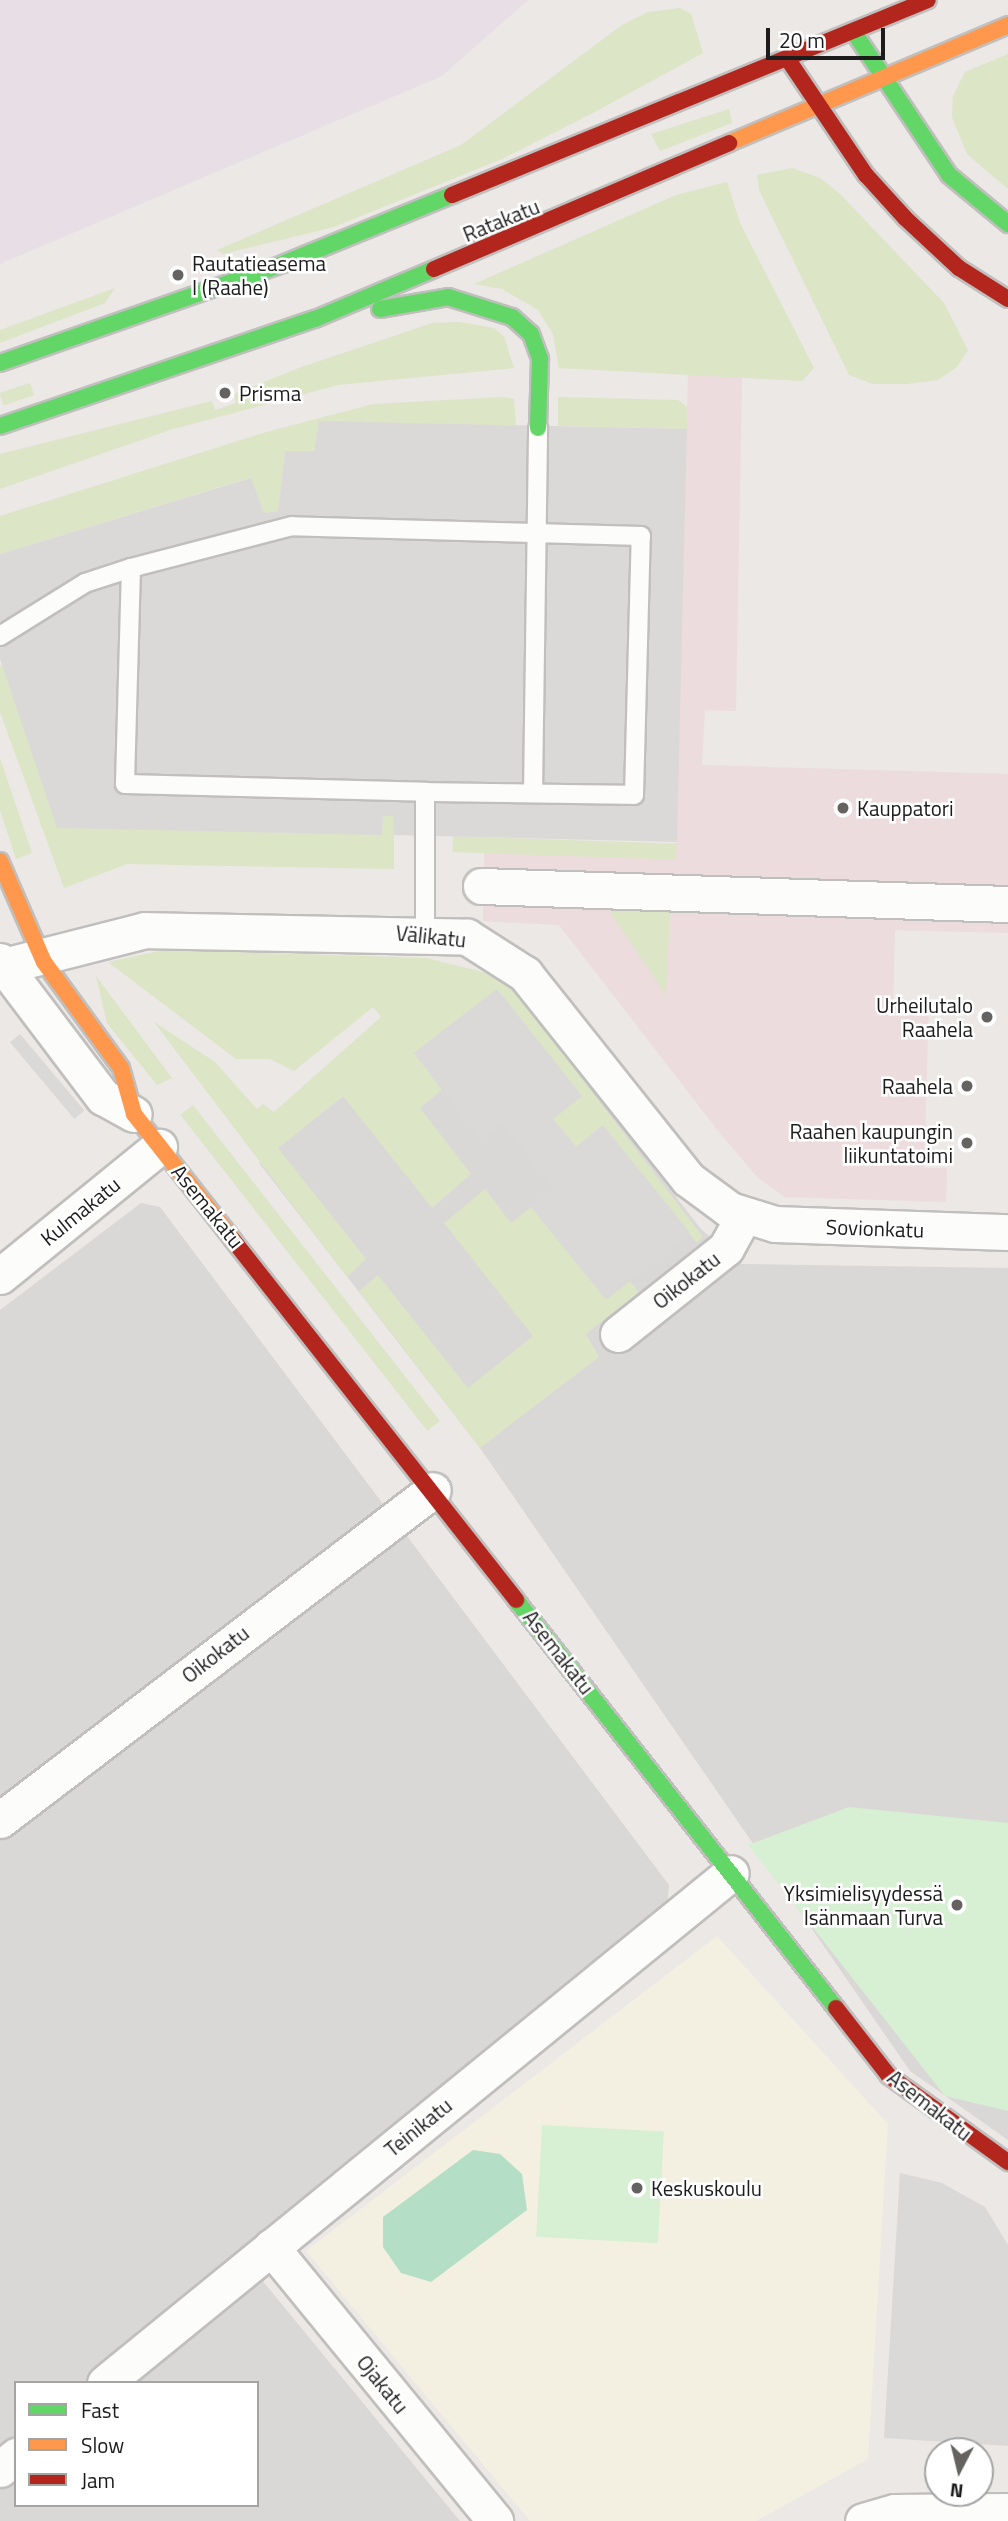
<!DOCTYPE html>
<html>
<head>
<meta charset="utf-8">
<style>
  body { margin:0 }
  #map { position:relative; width:1008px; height:2521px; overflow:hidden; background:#ebe8e5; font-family:"Titillium Web",sans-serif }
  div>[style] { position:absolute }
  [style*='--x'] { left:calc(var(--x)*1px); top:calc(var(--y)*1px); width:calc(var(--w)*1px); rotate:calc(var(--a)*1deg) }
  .residential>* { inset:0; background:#dad8d7 }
  .commercial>* { inset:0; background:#ecdcdd }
  .industrial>* { inset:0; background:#e8dee5 }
  .education>* { inset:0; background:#f4f0e1 }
  .grass>* { inset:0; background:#dce5c6; transform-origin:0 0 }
  .park>* { inset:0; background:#d7efd2; transform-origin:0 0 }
  .pitch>* { inset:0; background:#b4dec5 }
  .parking>* { inset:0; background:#dbd9d8; transform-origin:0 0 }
  .roads { filter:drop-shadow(2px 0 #c0bfbd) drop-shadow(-2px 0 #c0bfbd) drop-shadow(0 2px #c0bfbd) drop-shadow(0 -2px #c0bfbd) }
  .lane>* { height:18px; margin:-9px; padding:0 9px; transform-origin:9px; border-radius:9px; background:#fcfcfb }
  .street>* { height:35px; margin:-17.5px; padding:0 17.5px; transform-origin:17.5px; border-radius:17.5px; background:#fcfcfb }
  .fast>* { height:16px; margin:-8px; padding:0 8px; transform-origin:8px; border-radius:8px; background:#63d668 }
  .slow>* { height:16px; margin:-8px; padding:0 8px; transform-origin:8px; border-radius:8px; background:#ff974d }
  .jam>* { height:16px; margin:-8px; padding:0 8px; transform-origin:8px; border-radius:8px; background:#b3261e }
  .dots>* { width:19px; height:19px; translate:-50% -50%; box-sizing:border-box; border:4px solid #fff; border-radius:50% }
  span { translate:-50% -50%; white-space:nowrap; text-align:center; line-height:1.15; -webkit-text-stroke:5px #fff; paint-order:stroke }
  .street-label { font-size:21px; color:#1c1c1c }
  .poi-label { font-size:21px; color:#1c1c1c }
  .left { translate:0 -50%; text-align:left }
  .right { translate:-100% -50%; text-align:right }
  .legend { position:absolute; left:14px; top:2381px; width:245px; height:126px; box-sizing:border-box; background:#fff; border:2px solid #a4a4a4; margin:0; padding:9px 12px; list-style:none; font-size:21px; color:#1c1c1c }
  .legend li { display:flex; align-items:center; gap:14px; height:35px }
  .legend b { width:35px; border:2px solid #a4a4a4 }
  .north { position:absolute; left:924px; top:2437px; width:70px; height:70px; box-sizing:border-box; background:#fff; border:2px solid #a4a4a4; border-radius:50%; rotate:187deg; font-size:19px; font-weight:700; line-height:28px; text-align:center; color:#1c1c1c }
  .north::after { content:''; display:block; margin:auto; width:24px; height:32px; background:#646362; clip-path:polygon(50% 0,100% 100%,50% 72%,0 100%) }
  .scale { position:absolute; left:766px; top:28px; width:119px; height:32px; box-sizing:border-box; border:4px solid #1c1c1c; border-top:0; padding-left:9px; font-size:21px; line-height:24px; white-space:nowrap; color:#1c1c1c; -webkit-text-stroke:5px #fff; paint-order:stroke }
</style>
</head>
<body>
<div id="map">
  <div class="residential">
    <div style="clip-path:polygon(495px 975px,522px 1000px,701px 1229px,742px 1264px,1008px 1268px,1008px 2140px,910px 2071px,480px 1448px,259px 1163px)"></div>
    <div style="clip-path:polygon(evenodd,141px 1203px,160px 1207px,669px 1885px,667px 1908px,238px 2251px,460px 2521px,0 2521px,0 1310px,141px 1203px,16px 2383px,257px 2383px,257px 2505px,16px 2505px,16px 2383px)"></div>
  </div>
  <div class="commercial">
    <div style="clip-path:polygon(688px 373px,742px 375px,736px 711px,705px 710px,702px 765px,1008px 774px,1008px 933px,895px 930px,893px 1003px,929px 1005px,924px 1168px,947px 1168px,946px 1202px,785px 1197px,758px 1178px,719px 1132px,559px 925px,483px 921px,484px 853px,676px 857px)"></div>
  </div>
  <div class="industrial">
    <div style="clip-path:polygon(0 0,528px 0,442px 76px,0 264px)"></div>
  </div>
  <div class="education">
    <div style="clip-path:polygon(717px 1936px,888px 2124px,868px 2459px,756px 2521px,530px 2521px,306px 2251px)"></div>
  </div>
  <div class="grass">
    <div style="clip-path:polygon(680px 8px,691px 14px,703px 53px,591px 114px,502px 159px,334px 227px,223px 254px,217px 250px,461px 145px,622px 25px,648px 12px)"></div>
    <div style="clip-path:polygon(1008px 54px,1008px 189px,967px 154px,952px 117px,953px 96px,965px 72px)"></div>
    <div style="clip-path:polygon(729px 109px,732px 123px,660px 151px,651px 134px)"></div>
    <div style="clip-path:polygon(792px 168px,820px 178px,840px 194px,944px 303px,968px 350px,957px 367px,938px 380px,907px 384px,873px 384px,849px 375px,759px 190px,757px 175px)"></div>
    <div style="clip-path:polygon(727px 182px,740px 223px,814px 368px,802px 381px,559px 368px,553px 334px,538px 310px,502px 289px,474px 284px,676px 195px)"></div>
    <div style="clip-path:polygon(115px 288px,105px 303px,0 343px,0 330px)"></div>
    <div style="clip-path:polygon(459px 322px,494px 328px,504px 337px,514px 368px,338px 385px,170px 430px,0 489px,0 454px,212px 401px,215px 410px,236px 403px,234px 394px,299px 368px,432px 323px)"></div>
    <div style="left:30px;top:383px;width:13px;height:32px;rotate:72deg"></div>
    <div style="clip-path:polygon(504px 397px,514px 399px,516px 426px,320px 422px,314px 451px,285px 451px,278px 511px,264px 513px,250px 478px,0 554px,0 516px,263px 433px,373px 404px)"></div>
    <div style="clip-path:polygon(558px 397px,678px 400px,687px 407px,687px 429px,558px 426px)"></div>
    <div style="clip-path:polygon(0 665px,382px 835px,383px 816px,394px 816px,394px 869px,127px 864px,64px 888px,0 712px)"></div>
    <div style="clip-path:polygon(0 758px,32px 853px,16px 859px,0 810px)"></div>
    <div style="left:453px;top:836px;width:224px;height:16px;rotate:2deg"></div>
    <div style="clip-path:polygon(608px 909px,670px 911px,666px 995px)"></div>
    <div style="clip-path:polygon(164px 950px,426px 958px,495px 975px,522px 1000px,703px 1237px,697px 1243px,603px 1126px,576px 1147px,553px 1119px,582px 1096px,497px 989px,414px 1053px,442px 1090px,420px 1108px,471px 1174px,432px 1208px,343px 1096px,278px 1148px,366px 1259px,347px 1277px,154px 1022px,215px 1062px,257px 1109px,263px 1104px,274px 1112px,381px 1017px,373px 1007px,294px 1071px,270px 1059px,236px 1059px,108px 962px)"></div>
    <div style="clip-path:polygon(96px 976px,172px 1078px,157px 1085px,107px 1023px)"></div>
    <div style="left:193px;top:1105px;width:401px;height:16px;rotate:52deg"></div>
    <div style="clip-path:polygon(485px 1189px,511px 1223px,531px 1207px,606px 1299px,630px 1281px,639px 1292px,586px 1334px,599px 1357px,480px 1448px,359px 1291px,378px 1275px,468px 1388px,533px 1336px,444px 1223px)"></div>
  </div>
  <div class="park">
    <div style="clip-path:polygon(849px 1807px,1008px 1823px,1008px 2111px,945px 2096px,748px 1845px)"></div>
    <div style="left:542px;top:2125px;width:122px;height:112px;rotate:3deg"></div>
  </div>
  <div class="pitch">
    <div style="clip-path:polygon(473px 2150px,500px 2154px,522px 2174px,527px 2210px,431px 2282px,401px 2273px,383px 2247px,383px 2217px)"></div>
  </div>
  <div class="parking">
    <div style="clip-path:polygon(319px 421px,687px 429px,677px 842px,394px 835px,393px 816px,383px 816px,382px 835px,57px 828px,0 659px,0 554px,251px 478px,264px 513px,278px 511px,285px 451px,314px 451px)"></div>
    <div style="clip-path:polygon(497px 989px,582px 1096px,553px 1119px,576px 1147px,603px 1125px,690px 1233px,606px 1300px,531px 1207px,554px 1188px,503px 1123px,481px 1139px,414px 1053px)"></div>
    <div style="left:20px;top:1034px;width:100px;height:13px;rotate:50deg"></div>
    <div style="clip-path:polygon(900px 2173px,942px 2183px,985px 2207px,1008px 2245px,1008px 2446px,884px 2438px)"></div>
  </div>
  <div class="roads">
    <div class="lane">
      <div style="--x:0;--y:636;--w:100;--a:-31.9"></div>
      <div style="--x:85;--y:583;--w:48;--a:-18.1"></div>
      <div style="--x:533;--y:793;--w:365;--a:-89.2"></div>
      <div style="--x:425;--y:932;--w:140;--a:-90"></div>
      <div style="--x:425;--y:792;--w:209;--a:0.8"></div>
      <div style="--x:634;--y:795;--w:259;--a:-88.5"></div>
      <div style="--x:641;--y:536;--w:349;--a:-178.4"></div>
      <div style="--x:292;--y:526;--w:166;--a:165.4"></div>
      <div style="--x:131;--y:568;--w:216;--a:91.6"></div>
      <div style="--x:125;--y:784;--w:300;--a:1.5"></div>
    </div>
    <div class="street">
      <div style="--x:481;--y:886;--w:527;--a:1.96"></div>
      <div style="--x:0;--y:961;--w:171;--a:52.9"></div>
      <div style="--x:103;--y:1097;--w:35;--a:29"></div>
      <div style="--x:0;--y:967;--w:150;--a:-14.3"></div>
      <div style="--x:145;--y:930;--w:322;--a:1.2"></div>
      <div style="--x:467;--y:937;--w:69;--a:32.5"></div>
      <div style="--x:525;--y:974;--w:262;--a:51.5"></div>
      <div style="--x:688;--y:1179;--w:52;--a:36.4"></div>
      <div style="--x:730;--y:1210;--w:47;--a:17.3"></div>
      <div style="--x:775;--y:1224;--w:233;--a:2"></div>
      <div style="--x:0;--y:1276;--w:205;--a:-39.1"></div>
      <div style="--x:618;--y:1334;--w:138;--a:-38.5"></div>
      <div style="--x:726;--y:1248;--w:35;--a:-61"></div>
      <div style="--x:0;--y:1820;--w:544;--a:-37.31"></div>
      <div style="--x:271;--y:2247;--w:354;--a:50.7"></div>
      <div style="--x:105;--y:2383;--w:807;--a:-39.17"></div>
      <div style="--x:0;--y:2469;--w:21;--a:-39"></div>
      <div style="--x:863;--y:2521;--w:33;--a:-16"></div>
      <div style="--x:895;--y:2512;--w:113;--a:-0.5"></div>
    </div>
    <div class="fast">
      <div style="--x:853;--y:31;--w:173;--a:56.3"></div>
      <div style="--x:949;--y:175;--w:77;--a:39.7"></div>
      <div style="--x:380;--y:309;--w:69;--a:-10"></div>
      <div style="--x:448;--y:297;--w:67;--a:17.4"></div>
      <div style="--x:512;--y:317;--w:25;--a:42"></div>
      <div style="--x:531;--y:334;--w:27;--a:70"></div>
      <div style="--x:540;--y:359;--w:69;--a:91.7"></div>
      <div style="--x:0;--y:363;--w:302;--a:-19.3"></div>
      <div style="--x:285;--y:263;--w:180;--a:-22.2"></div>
      <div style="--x:0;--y:426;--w:333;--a:-18.8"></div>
      <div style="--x:315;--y:319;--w:129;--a:-22.8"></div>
      <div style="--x:516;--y:1600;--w:519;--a:51.89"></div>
    </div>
    <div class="slow">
      <div style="--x:729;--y:143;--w:303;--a:-22.9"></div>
      <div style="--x:0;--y:861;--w:110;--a:66.5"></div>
      <div style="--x:44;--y:962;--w:131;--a:54"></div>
      <div style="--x:121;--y:1068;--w:48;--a:74.2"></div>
      <div style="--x:134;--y:1114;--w:160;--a:51.8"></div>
    </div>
    <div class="jam">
      <div style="--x:789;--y:61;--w:138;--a:56"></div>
      <div style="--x:866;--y:175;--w:58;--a:47.8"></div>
      <div style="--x:905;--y:218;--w:74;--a:42.8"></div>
      <div style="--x:959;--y:268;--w:58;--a:32.3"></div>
      <div style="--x:452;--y:195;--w:514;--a:-22.28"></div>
      <div style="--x:434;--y:269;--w:321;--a:-23.1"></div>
      <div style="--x:233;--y:1240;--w:458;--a:51.8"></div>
      <div style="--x:836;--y:2008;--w:86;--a:52.1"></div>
      <div style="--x:889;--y:2076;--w:147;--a:35.9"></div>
    </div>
  </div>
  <div class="dots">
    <div style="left:178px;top:275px;background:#646362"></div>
    <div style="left:225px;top:393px;background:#646362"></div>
    <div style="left:843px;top:808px;background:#646362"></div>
    <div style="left:987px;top:1017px;background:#646362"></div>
    <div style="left:967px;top:1086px;background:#646362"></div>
    <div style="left:967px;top:1143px;background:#646362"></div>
    <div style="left:957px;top:1905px;background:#646362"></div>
    <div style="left:637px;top:2188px;background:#646362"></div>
  </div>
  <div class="street-label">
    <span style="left:501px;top:220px;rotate:-22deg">Ratakatu</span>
    <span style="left:431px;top:936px;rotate:6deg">Välikatu</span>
    <span style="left:208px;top:1206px;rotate:51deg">Asemakatu</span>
    <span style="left:80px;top:1211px;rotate:-39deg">Kulmakatu</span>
    <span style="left:875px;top:1228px;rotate:2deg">Sovionkatu</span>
    <span style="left:686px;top:1280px;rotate:-38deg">Oikokatu</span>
    <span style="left:559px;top:1652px;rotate:52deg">Asemakatu</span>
    <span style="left:215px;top:1654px;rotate:-38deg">Oikokatu</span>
    <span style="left:930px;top:2105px;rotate:38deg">Asemakatu</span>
    <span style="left:418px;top:2127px;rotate:-39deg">Teinikatu</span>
    <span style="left:383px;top:2384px;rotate:51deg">Ojakatu</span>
  </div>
  <div class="poi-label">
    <span class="left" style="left:192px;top:275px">Rautatieasema<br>I (Raahe)</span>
    <span class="left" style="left:239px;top:393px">Prisma</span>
    <span class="left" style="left:857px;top:808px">Kauppatori</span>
    <span class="right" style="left:973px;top:1017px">Urheilutalo<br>Raahela</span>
    <span class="right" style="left:953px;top:1086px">Raahela</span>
    <span class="right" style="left:953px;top:1143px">Raahen kaupungin<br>liikuntatoimi</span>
    <span class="right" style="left:943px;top:1905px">Yksimielisyydessä<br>Isänmaan Turva</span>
    <span class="left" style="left:651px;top:2188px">Keskuskoulu</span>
  </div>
  <ul class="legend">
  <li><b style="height:9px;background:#63d668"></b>Fast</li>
  <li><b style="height:9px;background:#ff974d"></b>Slow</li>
  <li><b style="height:9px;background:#b3261e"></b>Jam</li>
  </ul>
  <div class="north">N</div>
  <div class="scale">20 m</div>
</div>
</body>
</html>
